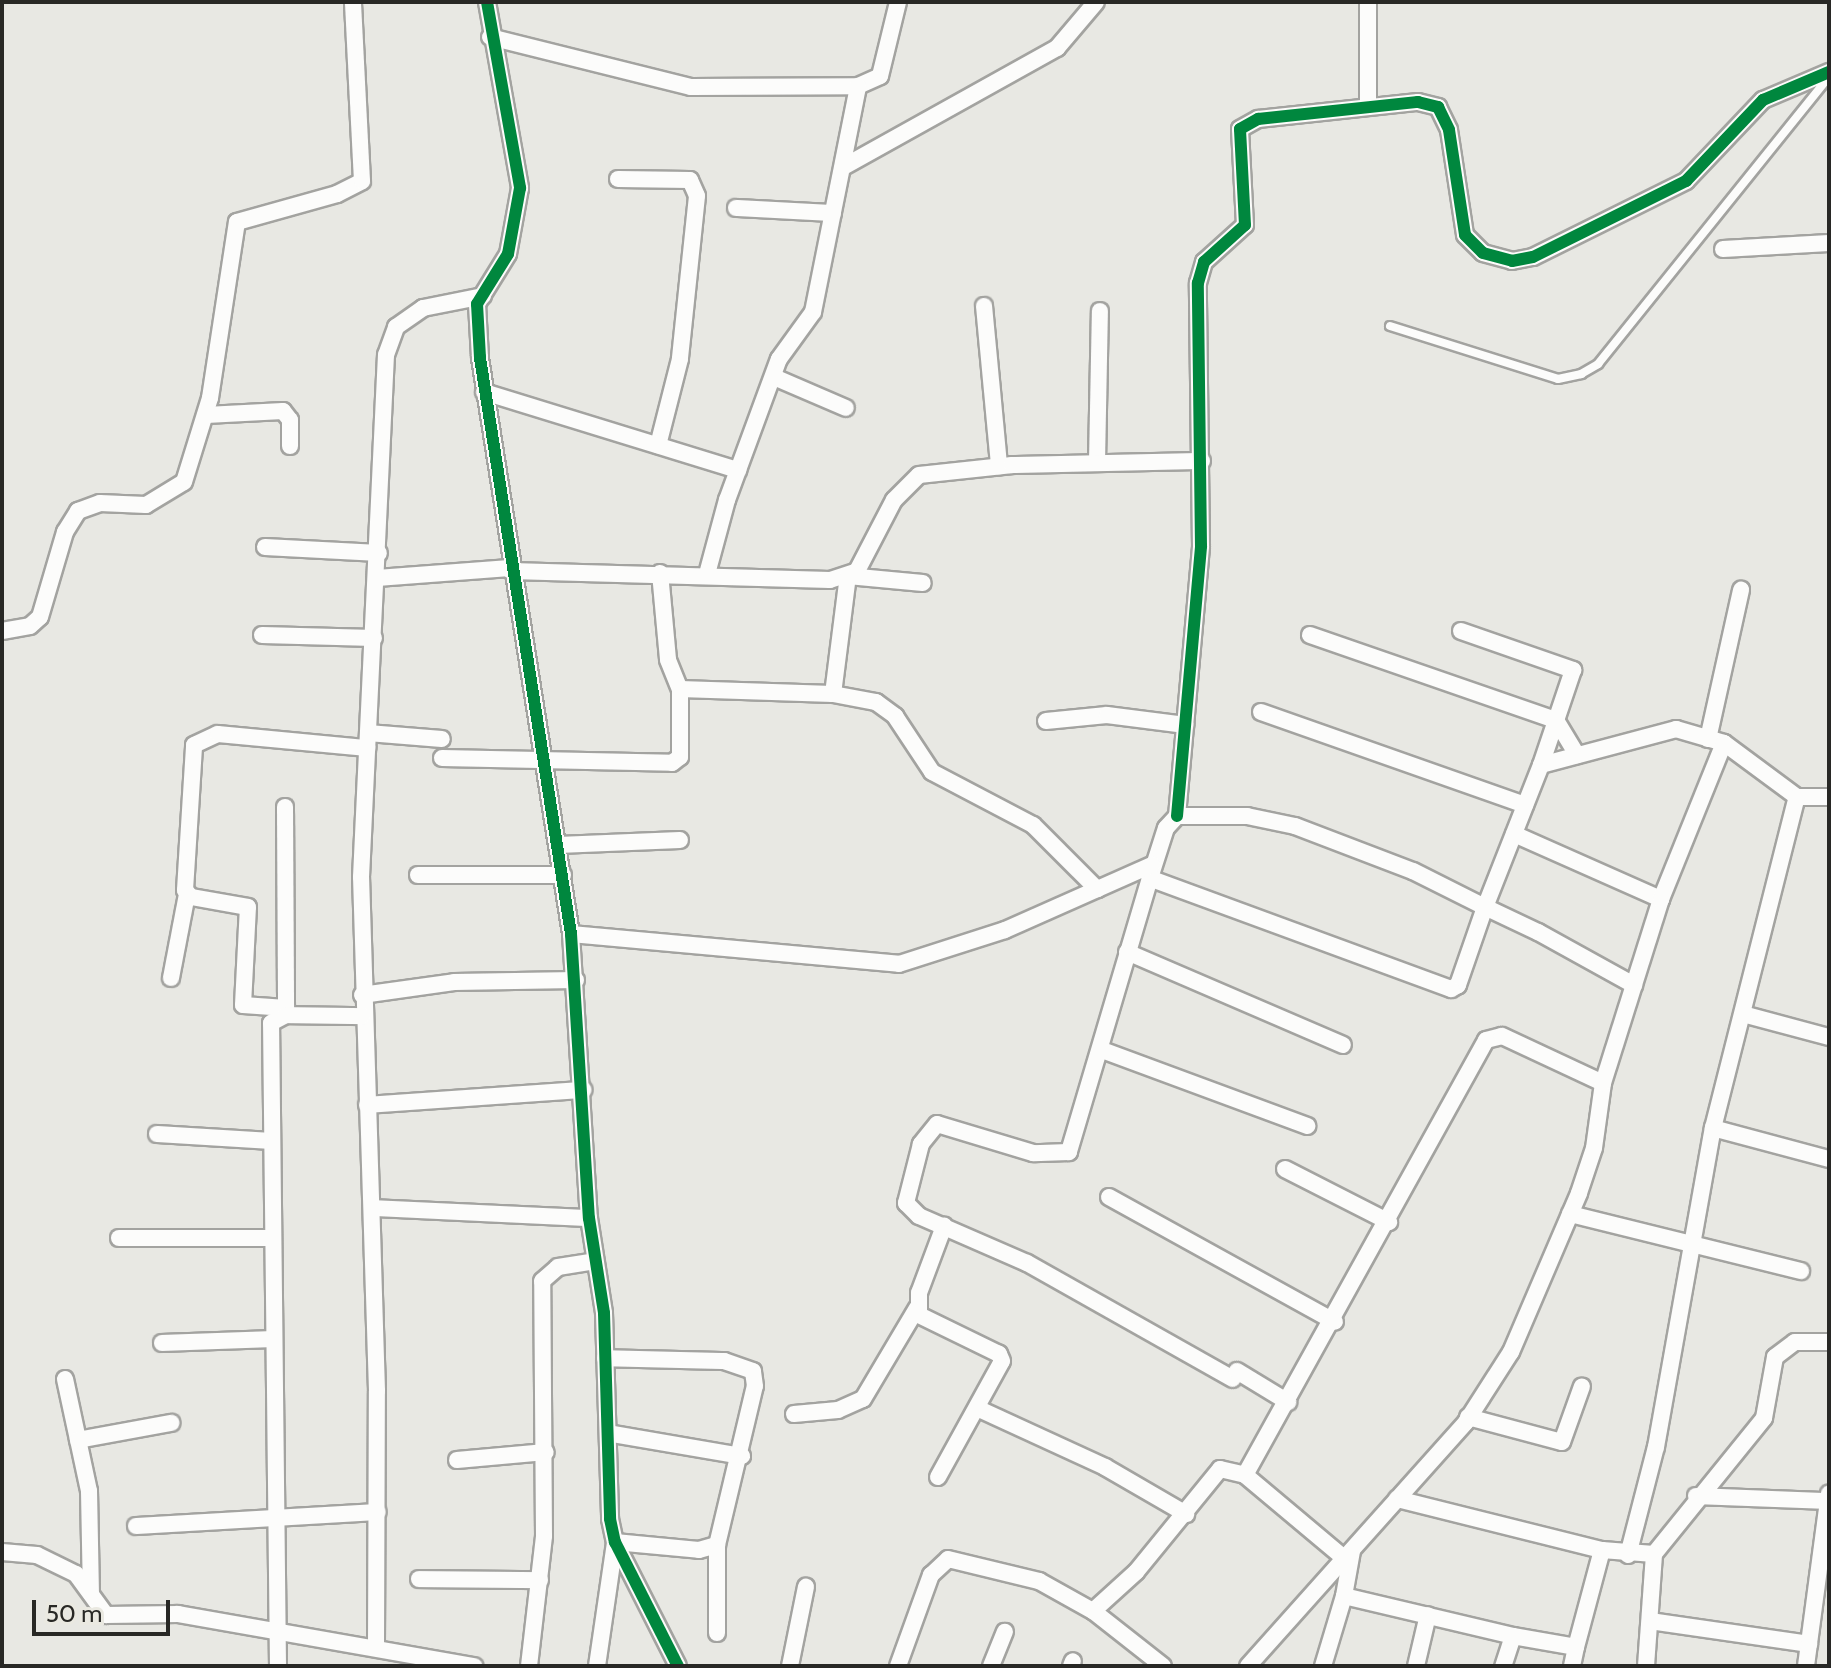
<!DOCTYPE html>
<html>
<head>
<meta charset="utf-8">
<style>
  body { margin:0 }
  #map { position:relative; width:1831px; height:1668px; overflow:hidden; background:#e8e8e3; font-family:Cabin,sans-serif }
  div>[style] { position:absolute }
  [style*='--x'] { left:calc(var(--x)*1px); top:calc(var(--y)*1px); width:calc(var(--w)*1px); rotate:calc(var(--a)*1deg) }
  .roads { filter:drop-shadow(2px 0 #a3a3a0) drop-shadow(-2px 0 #a3a3a0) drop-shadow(0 2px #a3a3a0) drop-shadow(0 -2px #a3a3a0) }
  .lane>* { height:8px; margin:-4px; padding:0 4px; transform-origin:4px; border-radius:4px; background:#fcfcfb }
  .street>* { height:16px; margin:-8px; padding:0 8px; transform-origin:8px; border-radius:8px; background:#fcfcfb }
  .cycleway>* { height:12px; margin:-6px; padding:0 6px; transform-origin:6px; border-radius:6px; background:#00873e }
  span { translate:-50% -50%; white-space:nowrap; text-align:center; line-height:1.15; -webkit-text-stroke:7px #eae9e1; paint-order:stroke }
  .frame { position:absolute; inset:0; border:4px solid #282825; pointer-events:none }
  .scale { position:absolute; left:32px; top:1600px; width:138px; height:36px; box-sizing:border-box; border:4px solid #282825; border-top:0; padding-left:10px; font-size:24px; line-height:28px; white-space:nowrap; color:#282825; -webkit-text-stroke:6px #eae9e1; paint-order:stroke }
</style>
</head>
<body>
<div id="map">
  <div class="roads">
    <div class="lane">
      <div style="--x:1390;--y:326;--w:176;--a:17.5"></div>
      <div style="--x:1558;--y:379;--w:24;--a:-12"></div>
      <div style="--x:1581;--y:374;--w:20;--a:-30"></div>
      <div style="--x:1598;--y:364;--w:368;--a:-51.2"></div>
    </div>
    <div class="street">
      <div style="--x:487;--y:2;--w:189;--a:79.9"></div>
      <div style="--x:520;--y:188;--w:67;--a:100.3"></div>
      <div style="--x:508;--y:254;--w:59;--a:121.8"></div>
      <div style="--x:477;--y:304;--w:54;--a:86.8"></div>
      <div style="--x:480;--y:358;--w:583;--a:81.02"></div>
      <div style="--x:571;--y:934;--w:285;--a:86.4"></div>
      <div style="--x:589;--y:1218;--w:96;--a:81"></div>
      <div style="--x:604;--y:1313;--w:206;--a:88.3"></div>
      <div style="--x:610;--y:1519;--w:24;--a:78"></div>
      <div style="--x:615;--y:1542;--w:139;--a:63.1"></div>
      <div style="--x:1368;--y:2;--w:105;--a:90"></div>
      <div style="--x:490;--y:37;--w:207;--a:14"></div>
      <div style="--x:691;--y:87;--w:167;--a:-0.3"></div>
      <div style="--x:858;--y:86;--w:24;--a:-24"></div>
      <div style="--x:880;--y:76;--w:76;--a:-76.3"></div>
      <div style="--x:845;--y:166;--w:243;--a:-29.1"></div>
      <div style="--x:1057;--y:48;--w:60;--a:-49.7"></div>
      <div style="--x:618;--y:179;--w:72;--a:0.8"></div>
      <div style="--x:690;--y:180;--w:17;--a:66"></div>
      <div style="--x:697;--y:196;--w:164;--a:96"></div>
      <div style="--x:680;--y:359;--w:89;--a:104.3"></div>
      <div style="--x:736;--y:208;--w:97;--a:3"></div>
      <div style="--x:1723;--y:249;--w:106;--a:-3.2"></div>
      <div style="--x:984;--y:306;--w:161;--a:84.6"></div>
      <div style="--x:774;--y:377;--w:78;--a:23.3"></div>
      <div style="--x:484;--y:392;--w:266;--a:17.1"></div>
      <div style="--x:206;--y:415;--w:77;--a:-3"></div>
      <div style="--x:283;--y:411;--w:11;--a:52"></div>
      <div style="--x:290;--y:420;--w:26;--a:90"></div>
      <div style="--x:1097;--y:462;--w:151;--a:-88.9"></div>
      <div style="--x:265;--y:547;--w:114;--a:3"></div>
      <div style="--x:511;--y:571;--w:319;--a:1.6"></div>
      <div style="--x:830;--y:580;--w:28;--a:-18"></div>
      <div style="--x:857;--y:571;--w:80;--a:-62.5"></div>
      <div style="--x:894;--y:500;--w:35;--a:-45"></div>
      <div style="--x:919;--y:475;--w:94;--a:-6.1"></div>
      <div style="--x:1012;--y:465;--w:190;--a:-1.2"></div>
      <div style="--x:660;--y:573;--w:87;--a:84.7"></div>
      <div style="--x:668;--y:660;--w:31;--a:68"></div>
      <div style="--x:680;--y:689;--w:153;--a:1.9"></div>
      <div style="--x:833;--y:694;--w:44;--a:10.5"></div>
      <div style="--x:876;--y:702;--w:24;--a:36"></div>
      <div style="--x:895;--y:716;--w:67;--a:56.5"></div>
      <div style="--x:932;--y:772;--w:114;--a:27.7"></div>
      <div style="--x:1033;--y:825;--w:91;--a:45"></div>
      <div style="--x:707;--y:574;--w:77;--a:-74.9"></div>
      <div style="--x:727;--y:500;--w:150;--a:-69.8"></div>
      <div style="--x:779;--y:359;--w:58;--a:-54.1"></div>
      <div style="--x:813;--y:312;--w:230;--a:-78.7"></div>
      <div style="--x:377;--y:578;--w:133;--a:-4.3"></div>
      <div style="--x:2;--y:631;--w:28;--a:-10"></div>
      <div style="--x:30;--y:626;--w:13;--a:-42"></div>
      <div style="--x:40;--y:617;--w:89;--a:-73.6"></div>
      <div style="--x:65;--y:532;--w:25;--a:-58"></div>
      <div style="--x:78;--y:511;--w:23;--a:-20"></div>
      <div style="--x:100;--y:503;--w:46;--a:2.5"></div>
      <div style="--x:146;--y:505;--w:44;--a:-31.2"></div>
      <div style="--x:184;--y:482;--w:88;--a:-72.8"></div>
      <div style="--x:210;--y:398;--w:178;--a:-81.3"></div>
      <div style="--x:237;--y:222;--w:104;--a:-15.6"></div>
      <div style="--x:337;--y:194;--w:28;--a:-27"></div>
      <div style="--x:362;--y:181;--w:179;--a:-92.9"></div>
      <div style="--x:1461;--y:631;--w:119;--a:19.2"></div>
      <div style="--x:1573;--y:670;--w:100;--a:108.6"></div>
      <div style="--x:1541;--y:765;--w:140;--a:-14.9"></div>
      <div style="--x:1676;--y:729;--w:50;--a:16.3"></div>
      <div style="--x:1724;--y:743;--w:91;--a:36.5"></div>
      <div style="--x:262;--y:635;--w:112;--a:1.5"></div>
      <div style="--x:1310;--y:635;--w:260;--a:19.1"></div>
      <div style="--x:1556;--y:720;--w:41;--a:59"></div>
      <div style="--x:833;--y:694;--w:119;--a:-82.8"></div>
      <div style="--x:848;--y:576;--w:75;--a:5.3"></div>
      <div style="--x:1261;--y:712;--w:280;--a:19.4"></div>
      <div style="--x:1046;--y:721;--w:61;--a:-5.6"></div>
      <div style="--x:1107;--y:715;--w:79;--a:7.3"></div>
      <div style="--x:368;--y:733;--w:74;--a:4.6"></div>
      <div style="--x:1708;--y:739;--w:153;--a:-77.5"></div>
      <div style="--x:442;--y:758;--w:230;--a:1.2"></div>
      <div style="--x:672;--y:763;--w:10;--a:-37"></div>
      <div style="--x:680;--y:757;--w:68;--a:-90"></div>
      <div style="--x:1541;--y:765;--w:153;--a:111.5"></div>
      <div style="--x:1485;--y:907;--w:83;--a:109.1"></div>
      <div style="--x:1458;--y:985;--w:8;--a:150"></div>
      <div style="--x:1451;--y:989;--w:321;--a:-159.8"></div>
      <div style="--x:1150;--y:878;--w:52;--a:-72.3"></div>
      <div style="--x:1166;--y:828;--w:16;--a:-47"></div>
      <div style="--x:1177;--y:816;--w:70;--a:0"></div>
      <div style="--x:1247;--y:816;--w:49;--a:11.8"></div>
      <div style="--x:1295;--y:826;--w:126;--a:20.9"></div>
      <div style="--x:1413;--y:871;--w:80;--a:26.6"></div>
      <div style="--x:1485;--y:907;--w:59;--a:25.3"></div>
      <div style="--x:1538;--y:932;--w:110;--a:28.9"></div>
      <div style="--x:285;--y:807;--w:208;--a:89.7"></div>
      <div style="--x:1177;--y:816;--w:271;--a:-84.9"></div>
      <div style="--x:1201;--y:546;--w:263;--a:-90.7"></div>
      <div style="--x:1198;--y:283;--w:22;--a:-74"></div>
      <div style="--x:1204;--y:262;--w:55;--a:-42.1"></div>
      <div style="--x:1245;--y:225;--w:96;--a:-93"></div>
      <div style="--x:1240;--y:129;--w:21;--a:-29"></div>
      <div style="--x:1258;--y:119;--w:161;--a:-6.1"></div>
      <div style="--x:1418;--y:102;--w:21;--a:14"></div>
      <div style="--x:1438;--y:107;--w:25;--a:64"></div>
      <div style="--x:1449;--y:130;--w:106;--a:81.3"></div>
      <div style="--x:1465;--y:235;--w:25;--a:45"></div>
      <div style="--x:1483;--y:253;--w:30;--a:15"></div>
      <div style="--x:1512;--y:261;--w:21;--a:-11"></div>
      <div style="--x:1533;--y:257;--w:171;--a:-26.4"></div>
      <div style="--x:1686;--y:181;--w:112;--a:-46.5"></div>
      <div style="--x:1763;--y:100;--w:72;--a:-23"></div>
      <div style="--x:1514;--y:834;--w:161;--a:23.9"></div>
      <div style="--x:558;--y:845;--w:122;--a:-2.3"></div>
      <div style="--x:418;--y:875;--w:145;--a:0"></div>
      <div style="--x:1150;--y:878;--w:286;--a:106.5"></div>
      <div style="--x:1069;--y:1152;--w:36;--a:178"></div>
      <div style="--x:1033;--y:1153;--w:100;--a:-163.2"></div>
      <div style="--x:937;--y:1124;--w:26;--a:129"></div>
      <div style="--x:921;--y:1144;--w:61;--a:104.3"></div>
      <div style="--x:906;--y:1203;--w:18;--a:45"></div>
      <div style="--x:919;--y:1216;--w:118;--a:23.5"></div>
      <div style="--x:1027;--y:1263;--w:236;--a:29.4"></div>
      <div style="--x:571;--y:934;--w:329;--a:5.2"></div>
      <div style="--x:899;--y:964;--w:111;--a:-17.8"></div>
      <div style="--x:1005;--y:930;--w:161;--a:-23.9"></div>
      <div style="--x:1127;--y:952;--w:235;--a:23.3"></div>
      <div style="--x:171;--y:978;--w:86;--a:-79.2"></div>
      <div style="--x:362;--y:995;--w:93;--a:-8"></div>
      <div style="--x:454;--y:982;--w:122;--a:-0.9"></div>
      <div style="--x:286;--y:1008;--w:43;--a:-176"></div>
      <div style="--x:243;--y:1005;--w:98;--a:-87.1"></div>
      <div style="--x:248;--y:907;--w:58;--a:-170"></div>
      <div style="--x:191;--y:897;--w:9;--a:-131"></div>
      <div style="--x:185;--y:890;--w:145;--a:-86.4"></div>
      <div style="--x:194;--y:745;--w:26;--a:-25"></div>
      <div style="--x:218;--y:734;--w:150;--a:5.4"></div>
      <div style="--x:1743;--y:1014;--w:89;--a:15"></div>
      <div style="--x:1102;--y:1050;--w:219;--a:20.3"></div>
      <div style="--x:367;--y:1105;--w:217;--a:-4"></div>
      <div style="--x:1713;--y:1128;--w:120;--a:15"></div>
      <div style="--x:157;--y:1134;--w:115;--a:3.5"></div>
      <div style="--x:1285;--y:1169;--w:117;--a:27"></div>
      <div style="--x:1109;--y:1197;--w:258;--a:28.9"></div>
      <div style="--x:373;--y:1208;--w:216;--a:2.7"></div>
      <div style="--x:1570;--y:1214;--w:238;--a:13.9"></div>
      <div style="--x:119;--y:1238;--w:154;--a:0"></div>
      <div style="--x:162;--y:1343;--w:111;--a:-2.1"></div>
      <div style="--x:1237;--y:1371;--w:60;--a:31.3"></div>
      <div style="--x:65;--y:1379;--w:115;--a:77.9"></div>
      <div style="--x:89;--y:1491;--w:103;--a:88.9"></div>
      <div style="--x:977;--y:1408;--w:141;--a:24.7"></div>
      <div style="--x:1105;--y:1467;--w:94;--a:30.1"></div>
      <div style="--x:794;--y:1414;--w:44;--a:-5.2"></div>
      <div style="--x:838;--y:1410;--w:27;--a:-24"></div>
      <div style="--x:863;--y:1399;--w:106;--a:-59.3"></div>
      <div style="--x:1468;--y:1417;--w:97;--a:14.9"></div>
      <div style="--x:1562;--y:1442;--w:59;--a:-70.3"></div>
      <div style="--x:613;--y:1434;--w:131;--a:9.7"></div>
      <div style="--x:78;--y:1440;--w:95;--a:-10.4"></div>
      <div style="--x:457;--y:1460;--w:89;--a:-5.1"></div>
      <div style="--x:1245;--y:1475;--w:129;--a:40"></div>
      <div style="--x:938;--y:1477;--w:132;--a:-61.1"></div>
      <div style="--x:1002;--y:1361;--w:8;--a:-113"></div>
      <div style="--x:999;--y:1354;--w:89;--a:-154"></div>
      <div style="--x:919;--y:1315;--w:22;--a:-90"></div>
      <div style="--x:919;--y:1293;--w:72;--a:-69.5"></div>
      <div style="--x:1696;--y:1496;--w:132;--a:2.2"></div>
      <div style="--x:1397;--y:1499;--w:211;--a:14"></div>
      <div style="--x:1602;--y:1550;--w:100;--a:105"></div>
      <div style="--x:1576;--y:1647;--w:64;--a:-170.1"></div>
      <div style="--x:136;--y:1526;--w:242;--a:-3.3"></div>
      <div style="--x:1602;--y:1550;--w:52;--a:4.4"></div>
      <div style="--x:1654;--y:1554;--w:175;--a:-51"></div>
      <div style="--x:1764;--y:1418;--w:62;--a:-79.8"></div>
      <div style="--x:1775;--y:1357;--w:25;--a:-37"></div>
      <div style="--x:1795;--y:1342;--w:34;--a:0"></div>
      <div style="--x:1352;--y:1551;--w:46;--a:100.1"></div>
      <div style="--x:1344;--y:1596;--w:174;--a:13.3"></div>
      <div style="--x:1513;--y:1636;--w:32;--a:108"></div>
      <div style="--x:2;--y:1552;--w:35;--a:5"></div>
      <div style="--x:37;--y:1555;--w:43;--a:26"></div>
      <div style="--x:76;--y:1574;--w:51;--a:53.8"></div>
      <div style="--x:106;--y:1615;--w:72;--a:-0.8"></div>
      <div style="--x:178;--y:1614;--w:301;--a:10"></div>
      <div style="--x:1628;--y:1555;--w:112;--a:-75.5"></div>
      <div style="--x:1656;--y:1447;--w:324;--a:-79.9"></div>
      <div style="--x:1713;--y:1128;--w:341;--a:-75.8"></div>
      <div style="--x:1797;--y:797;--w:32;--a:0"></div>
      <div style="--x:419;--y:1579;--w:121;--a:0.5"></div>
      <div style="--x:1093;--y:1611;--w:58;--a:-42.2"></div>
      <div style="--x:1136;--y:1572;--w:133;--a:-50.8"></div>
      <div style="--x:1220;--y:1469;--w:26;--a:13"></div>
      <div style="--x:1245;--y:1475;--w:497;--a:-61"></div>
      <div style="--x:1486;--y:1040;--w:16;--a:-14"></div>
      <div style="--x:1502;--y:1036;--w:111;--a:25"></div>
      <div style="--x:1650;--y:1621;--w:161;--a:8.2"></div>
      <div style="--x:717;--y:1633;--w:88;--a:-90"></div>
      <div style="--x:376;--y:1647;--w:256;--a:-89.8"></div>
      <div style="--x:377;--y:1391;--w:514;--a:-91.78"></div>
      <div style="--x:361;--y:877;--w:523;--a:-87.26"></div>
      <div style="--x:386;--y:355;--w:30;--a:-70"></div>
      <div style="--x:396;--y:327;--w:33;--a:-35"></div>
      <div style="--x:423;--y:308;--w:61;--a:-11.3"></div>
      <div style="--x:278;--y:1666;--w:643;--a:-90.62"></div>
      <div style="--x:271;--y:1023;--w:17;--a:-28"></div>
      <div style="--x:286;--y:1015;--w:76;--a:0.8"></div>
      <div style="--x:529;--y:1666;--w:131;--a:-83.4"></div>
      <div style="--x:544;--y:1536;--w:255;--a:-90.4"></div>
      <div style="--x:542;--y:1281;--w:21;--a:-41"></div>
      <div style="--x:558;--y:1267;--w:36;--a:-9"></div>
      <div style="--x:597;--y:1666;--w:125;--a:-81.7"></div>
      <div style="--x:615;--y:1542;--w:84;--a:5.4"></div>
      <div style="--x:699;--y:1550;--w:19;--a:-16"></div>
      <div style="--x:717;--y:1545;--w:163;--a:-76.6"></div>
      <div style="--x:755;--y:1386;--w:15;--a:-98"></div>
      <div style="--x:753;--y:1371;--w:31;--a:-161"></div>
      <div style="--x:724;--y:1361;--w:119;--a:-178.6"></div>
      <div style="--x:790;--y:1666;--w:81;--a:-78.6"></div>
      <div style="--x:898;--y:1666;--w:97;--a:-70.1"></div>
      <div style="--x:931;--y:1575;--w:23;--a:-43"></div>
      <div style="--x:948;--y:1559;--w:94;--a:13.6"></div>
      <div style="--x:1039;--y:1581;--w:62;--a:29.1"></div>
      <div style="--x:1093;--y:1611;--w:89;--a:38.2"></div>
      <div style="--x:991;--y:1666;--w:37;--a:-68"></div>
      <div style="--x:1071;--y:1666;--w:5;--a:-68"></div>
      <div style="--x:1248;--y:1666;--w:327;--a:-48.2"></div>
      <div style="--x:1466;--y:1422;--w:83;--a:-57.3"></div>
      <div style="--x:1511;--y:1352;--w:173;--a:-66.8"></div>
      <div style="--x:1579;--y:1193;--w:47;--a:-71.6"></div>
      <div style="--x:1594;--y:1148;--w:66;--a:-82.1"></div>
      <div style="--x:1603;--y:1083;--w:193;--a:-72.5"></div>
      <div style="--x:1661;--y:899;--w:168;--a:-68"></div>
      <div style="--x:1323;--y:1666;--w:73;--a:-73.3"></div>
      <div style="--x:1416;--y:1666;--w:52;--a:-76.8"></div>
      <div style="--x:1572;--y:1666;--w:19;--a:-78"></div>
      <div style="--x:1646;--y:1666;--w:112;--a:-85.9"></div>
      <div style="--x:1806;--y:1666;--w:174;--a:-82.4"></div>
    </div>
  </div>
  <div class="cycleway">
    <div style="--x:487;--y:2;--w:189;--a:79.9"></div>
    <div style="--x:520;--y:188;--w:67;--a:100.3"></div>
    <div style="--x:508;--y:254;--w:59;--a:121.8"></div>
    <div style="--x:477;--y:304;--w:54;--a:86.8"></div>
    <div style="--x:480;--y:358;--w:583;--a:81.02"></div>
    <div style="--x:571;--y:934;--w:285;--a:86.4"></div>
    <div style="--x:589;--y:1218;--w:96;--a:81"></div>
    <div style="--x:604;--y:1313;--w:206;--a:88.3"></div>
    <div style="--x:610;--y:1519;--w:24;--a:78"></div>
    <div style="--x:615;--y:1542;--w:139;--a:63.1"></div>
    <div style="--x:1177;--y:816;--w:271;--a:-84.9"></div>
    <div style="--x:1201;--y:546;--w:263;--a:-90.7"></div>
    <div style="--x:1198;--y:283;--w:22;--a:-74"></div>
    <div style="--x:1204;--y:262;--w:55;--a:-42.1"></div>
    <div style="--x:1245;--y:225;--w:96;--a:-93"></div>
    <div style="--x:1240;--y:129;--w:21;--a:-29"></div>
    <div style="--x:1258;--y:119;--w:161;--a:-6.1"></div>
    <div style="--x:1418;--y:102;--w:21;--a:14"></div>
    <div style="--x:1438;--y:107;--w:25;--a:64"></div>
    <div style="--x:1449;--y:130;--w:106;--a:81.3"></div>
    <div style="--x:1465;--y:235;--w:25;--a:45"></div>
    <div style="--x:1483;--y:253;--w:30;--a:15"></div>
    <div style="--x:1512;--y:261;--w:21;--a:-11"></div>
    <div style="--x:1533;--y:257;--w:171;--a:-26.4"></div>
    <div style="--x:1686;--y:181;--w:112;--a:-46.5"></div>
    <div style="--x:1763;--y:100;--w:72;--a:-23"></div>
  </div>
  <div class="frame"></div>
  <div class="scale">50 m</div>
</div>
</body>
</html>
